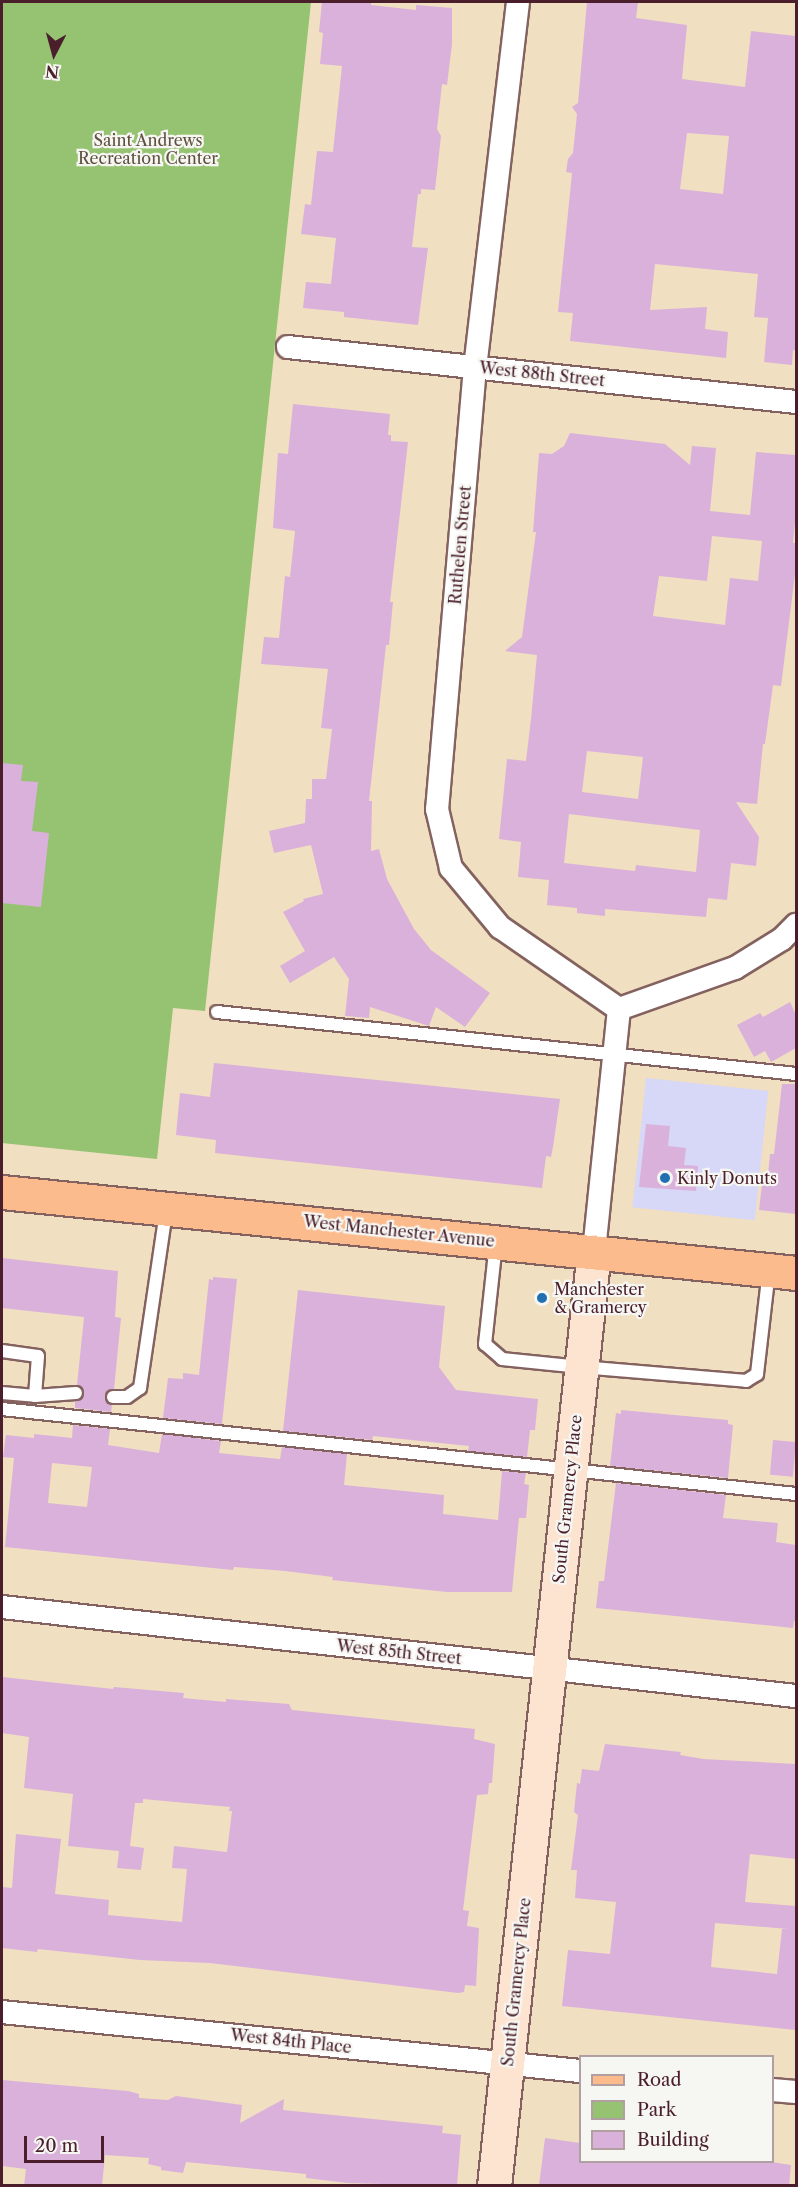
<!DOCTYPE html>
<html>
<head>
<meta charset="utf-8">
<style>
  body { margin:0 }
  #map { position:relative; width:798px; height:2187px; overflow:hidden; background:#f0dfc0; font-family:"Libre Caslon Text",serif }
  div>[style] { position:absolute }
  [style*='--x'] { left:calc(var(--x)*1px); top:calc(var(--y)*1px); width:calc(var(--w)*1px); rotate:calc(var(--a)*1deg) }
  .built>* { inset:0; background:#d7d7f8; transform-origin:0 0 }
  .green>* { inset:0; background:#95c371 }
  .building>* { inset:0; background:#dab1db; transform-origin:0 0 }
  .roads { filter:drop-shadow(2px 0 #84625f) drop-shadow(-2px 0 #84625f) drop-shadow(0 2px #84625f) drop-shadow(0 -2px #84625f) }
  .lane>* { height:12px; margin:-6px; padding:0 6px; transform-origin:6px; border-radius:6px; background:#fff }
  .street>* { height:22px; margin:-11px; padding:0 11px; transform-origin:11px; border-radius:11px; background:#fff }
  .secondary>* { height:33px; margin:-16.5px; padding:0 16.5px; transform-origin:16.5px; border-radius:16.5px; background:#fde4d1 }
  .primary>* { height:33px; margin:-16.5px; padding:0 16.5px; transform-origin:16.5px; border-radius:16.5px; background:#fbbb8c }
  .dots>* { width:16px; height:16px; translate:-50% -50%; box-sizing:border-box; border:3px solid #f6f6f2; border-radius:50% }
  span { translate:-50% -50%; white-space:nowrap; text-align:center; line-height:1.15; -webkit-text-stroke:4.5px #f6f6f2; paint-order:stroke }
  .park-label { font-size:16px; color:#605040 }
  .street-label { font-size:16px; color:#4a1f2b }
  .poi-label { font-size:16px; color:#4a1f2b }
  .left { translate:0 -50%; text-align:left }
  .frame { position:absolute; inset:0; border:3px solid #4a1f2b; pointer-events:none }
  .legend { position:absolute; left:579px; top:2055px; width:195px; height:108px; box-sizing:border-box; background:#f6f6f2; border:2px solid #b1a0a2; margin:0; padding:8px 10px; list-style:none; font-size:18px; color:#4a1f2b }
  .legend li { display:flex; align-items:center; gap:12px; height:30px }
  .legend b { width:30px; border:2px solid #b1a0a2 }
  .north { position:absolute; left:24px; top:24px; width:60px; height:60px; -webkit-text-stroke:4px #f6f6f2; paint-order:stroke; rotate:186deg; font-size:16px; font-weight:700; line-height:24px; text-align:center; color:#4a1f2b }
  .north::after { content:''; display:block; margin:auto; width:21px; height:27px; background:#4a1f2b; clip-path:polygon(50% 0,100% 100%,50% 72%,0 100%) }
  .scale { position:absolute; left:24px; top:2136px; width:80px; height:27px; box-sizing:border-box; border:3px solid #4a1f2b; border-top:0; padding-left:8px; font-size:18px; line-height:21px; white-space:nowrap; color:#4a1f2b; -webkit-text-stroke:4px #f6f6f2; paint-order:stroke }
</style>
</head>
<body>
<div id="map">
  <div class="built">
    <div style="left:646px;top:1078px;width:123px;height:130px;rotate:6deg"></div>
  </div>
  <div class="green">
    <div style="clip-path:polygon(2px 2px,311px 2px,205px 1011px,173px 1008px,157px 1159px,2px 1143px)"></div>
  </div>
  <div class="building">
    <div style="clip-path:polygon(322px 2px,371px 2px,371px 5px,416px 10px,416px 5px,452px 8px,452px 44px,447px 85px,442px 84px,437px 129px,441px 136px,435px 190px,421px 189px,421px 194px,418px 194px,412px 247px,428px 248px,418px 325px,344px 317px,344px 312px,303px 308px,306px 282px,331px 284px,336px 238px,301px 234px,305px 204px,311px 205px,317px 151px,333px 152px,342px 66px,320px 64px,323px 33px,319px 32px)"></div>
    <div style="clip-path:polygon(evenodd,587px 2px,638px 2px,636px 18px,687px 25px,682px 79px,745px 87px,751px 31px,796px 36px,796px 351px,793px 350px,792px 365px,764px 362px,768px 318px,754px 317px,758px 274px,655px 264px,650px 310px,707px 307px,705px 329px,728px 332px,726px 358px,570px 341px,573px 313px,558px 312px,572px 173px,566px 172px,568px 159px,573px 153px,577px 114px,572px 107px,578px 103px,587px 2px,687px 133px,729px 136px,723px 194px,680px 189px,687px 133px)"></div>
    <div style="clip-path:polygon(293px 404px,390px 414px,388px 435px,391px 435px,391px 441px,408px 442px,390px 602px,393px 602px,389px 645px,386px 645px,369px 801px,372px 801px,371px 851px,379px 849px,387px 879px,414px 929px,431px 950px,490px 993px,465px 1027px,436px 1007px,429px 1026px,370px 1007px,369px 1018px,345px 1016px,349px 979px,334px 957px,290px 983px,280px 966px,305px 951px,283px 912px,304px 901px,303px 899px,323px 894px,311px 845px,274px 853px,269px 831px,305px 823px,306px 799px,312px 799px,312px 779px,326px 779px,332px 729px,321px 728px,328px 669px,261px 664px,264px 637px,279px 638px,285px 576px,290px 577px,295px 531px,273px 528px,278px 453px,288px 454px)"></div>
    <div style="clip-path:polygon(evenodd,570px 433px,665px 444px,690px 465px,692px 446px,716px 448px,710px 511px,750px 515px,756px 452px,796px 455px,796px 512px,793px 543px,796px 543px,796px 566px,781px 686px,773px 685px,765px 744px,763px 744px,757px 804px,736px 802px,759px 837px,756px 866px,731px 863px,727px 900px,708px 898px,706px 917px,605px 909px,605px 916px,577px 913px,577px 908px,547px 905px,549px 880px,518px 877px,521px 842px,499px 839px,507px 759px,526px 761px,531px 719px,537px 655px,505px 651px,522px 637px,536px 532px,533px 532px,539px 453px,552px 454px,564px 446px,570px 433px,712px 536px,762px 541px,758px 581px,730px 578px,725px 625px,653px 616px,659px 576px,707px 581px,712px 536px,570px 433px,587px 751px,643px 757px,638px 799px,582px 792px,587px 751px,570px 433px,569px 814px,700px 830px,696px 872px,636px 865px,635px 871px,564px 863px,569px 814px)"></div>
    <div style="clip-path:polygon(2px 763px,23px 765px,21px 781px,38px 782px,32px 831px,49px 833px,41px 907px,2px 903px)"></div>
    <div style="clip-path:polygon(790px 1002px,796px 1015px,796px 1048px,771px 1062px,765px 1051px,754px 1057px,737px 1025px,760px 1013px,763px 1017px)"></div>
    <div style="clip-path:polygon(214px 1063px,560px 1099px,553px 1147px,551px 1157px,546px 1156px,542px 1188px,215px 1153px,216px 1140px,176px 1135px,180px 1093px,210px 1097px)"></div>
    <div style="clip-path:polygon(782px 1084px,796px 1084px,796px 1214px,759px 1210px,762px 1184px,767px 1185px,770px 1154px,774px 1154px)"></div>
    <div style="clip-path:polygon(646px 1124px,670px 1126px,668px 1146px,686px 1148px,684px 1165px,698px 1166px,696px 1191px,639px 1187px)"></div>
    <div style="clip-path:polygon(2px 1258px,118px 1271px,115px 1317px,121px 1318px,114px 1389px,108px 1390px,105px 1396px,106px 1402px,112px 1405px,111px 1412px,75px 1408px,75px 1401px,81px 1399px,84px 1393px,77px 1385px,84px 1317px,2px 1308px)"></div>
    <div style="clip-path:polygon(213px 1277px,237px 1279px,222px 1424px,163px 1418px,168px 1378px,183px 1379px,183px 1373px,199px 1375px,209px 1279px,213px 1280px)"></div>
    <div style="clip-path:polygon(298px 1290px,445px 1306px,439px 1367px,456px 1390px,538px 1399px,535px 1430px,530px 1430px,527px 1457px,468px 1451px,469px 1446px,373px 1436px,372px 1440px,283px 1431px)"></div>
    <div style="clip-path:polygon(621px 1410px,728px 1420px,728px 1424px,733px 1425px,728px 1478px,610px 1466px,616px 1413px,621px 1414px)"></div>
    <div style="clip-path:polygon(evenodd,73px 1425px,110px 1429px,108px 1445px,159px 1453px,162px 1434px,221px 1441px,219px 1453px,280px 1459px,282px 1447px,347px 1454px,344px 1485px,444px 1495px,443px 1514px,498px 1520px,502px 1471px,526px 1473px,524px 1484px,529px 1485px,526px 1518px,519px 1518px,512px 1592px,447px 1592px,332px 1580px,333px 1577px,285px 1571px,234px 1567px,233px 1570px,5px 1547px,14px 1458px,3px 1457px,6px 1435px,34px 1438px,34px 1434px,72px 1438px,73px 1425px,52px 1463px,92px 1467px,87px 1507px,48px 1503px,52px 1463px)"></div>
    <div style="left:773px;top:1440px;width:23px;height:35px;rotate:5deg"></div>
    <div style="clip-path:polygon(616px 1483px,726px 1495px,723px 1518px,778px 1523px,776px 1542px,796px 1545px,796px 1621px,794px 1621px,793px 1628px,596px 1608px,599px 1581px,604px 1581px)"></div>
    <div style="clip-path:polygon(2px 1677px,113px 1689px,114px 1687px,184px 1693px,183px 1698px,226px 1702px,226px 1699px,289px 1704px,292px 1710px,475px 1729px,474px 1739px,495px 1744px,492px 1783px,489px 1783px,488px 1794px,477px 1795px,463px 1910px,469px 1911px,467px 1926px,479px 1928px,476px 1986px,465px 1985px,464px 1992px,458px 1993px,210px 1963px,140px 1960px,38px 1949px,37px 1952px,2px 1948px,2px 1887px,12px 1888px,16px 1834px,61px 1839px,55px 1894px,109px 1900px,108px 1915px,182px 1922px,187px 1869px,172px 1868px,174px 1846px,227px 1852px,232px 1811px,229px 1811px,230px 1807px,143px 1799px,143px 1803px,135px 1803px,130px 1846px,144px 1848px,141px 1870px,117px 1868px,119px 1851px,68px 1846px,73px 1794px,24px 1788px,29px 1737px,2px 1733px)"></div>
    <div style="clip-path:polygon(evenodd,605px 1744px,681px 1752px,680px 1755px,703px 1759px,796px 1764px,796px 1859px,750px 1854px,745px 1902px,796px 1906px,796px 2030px,562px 2006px,568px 1950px,610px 1954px,616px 1902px,575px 1898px,577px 1870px,571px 1870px,578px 1815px,574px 1812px,577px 1783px,580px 1784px,582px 1769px,599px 1771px,605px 1744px,715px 1923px,788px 1929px,782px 1929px,777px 1974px,711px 1967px,715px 1923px)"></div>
    <div style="clip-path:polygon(2px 2080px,128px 2091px,139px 2094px,139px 2098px,168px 2100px,176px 2096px,242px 2105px,240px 2123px,284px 2099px,283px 2110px,443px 2126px,442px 2133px,461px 2135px,457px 2186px,348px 2183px,306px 2178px,306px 2174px,186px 2162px,183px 2173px,161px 2170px,161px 2167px,148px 2164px,149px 2158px,105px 2155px,102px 2186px,24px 2186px,26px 2169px,2px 2166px)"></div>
    <div style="clip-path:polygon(545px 2138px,580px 2143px,580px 2162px,771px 2162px,791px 2165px,789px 2186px,539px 2186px)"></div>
  </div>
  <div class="roads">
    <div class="lane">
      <div style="--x:217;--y:1012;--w:582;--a:6.11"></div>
      <div style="--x:496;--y:1243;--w:102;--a:96.2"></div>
      <div style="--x:485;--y:1344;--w:23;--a:41"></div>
      <div style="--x:502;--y:1359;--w:79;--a:5.8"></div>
      <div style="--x:581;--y:1367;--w:166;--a:4.8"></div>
      <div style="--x:746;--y:1381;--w:13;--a:-32"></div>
      <div style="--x:757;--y:1374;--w:104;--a:-83.4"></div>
      <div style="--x:2;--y:1351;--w:36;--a:8"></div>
      <div style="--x:38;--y:1356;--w:40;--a:94.3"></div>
      <div style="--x:2;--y:1393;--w:33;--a:5"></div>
      <div style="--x:35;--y:1396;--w:41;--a:-4.2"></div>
      <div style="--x:113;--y:1397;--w:14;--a:0"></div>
      <div style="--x:127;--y:1397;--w:16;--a:-35"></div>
      <div style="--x:140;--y:1388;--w:179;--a:-81.6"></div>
      <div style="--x:2;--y:1409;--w:799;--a:6.11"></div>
    </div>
    <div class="street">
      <div style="--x:518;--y:2;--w:368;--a:96.7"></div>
      <div style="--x:475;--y:367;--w:444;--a:94.9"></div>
      <div style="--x:437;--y:809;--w:61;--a:76.7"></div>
      <div style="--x:451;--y:868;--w:77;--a:50.3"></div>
      <div style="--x:500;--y:927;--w:145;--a:34.6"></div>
      <div style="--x:288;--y:347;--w:511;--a:6.18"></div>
      <div style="--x:619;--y:1009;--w:123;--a:-19.5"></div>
      <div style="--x:735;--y:968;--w:55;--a:-31.7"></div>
      <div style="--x:782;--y:939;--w:20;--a:-45"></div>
      <div style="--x:594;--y:1251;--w:243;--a:-84.1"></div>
      <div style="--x:2;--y:1607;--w:799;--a:6.4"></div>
      <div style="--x:2;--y:2012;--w:581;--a:5.83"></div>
      <div style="--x:772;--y:2090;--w:24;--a:5"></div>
    </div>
    <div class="secondary">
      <div style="--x:494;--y:2186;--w:940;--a:-83.9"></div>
    </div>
    <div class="primary">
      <div style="--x:2;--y:1192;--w:798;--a:5.82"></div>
    </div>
  </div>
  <div class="dots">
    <div style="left:665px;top:1178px;background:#1f6fb2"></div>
    <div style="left:542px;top:1298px;background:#1f6fb2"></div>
  </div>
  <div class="park-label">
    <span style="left:148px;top:149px">Saint Andrews<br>Recreation Center</span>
  </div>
  <div class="street-label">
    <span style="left:542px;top:374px;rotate:6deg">West 88th Street</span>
    <span style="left:460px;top:545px;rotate:-85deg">Ruthelen Street</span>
    <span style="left:399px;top:1231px;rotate:6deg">West Manchester Avenue</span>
    <span style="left:567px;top:1499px;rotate:-84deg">South Gramercy Place</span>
    <span style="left:399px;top:1652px;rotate:6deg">West 85th Street</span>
    <span style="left:516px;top:1982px;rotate:-84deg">South Gramercy Place</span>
    <span style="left:291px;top:2041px;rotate:6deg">West 84th Place</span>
  </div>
  <div class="poi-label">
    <span class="left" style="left:677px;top:1178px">Kinly Donuts</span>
    <span class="left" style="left:554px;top:1298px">Manchester<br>&amp; Gramercy</span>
  </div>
  <div class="frame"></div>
  <ul class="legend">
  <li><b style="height:8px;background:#fbbb8c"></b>Road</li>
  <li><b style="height:16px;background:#95c371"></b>Park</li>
  <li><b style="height:16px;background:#dab1db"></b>Building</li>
  </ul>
  <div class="north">N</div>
  <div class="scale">20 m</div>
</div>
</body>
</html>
